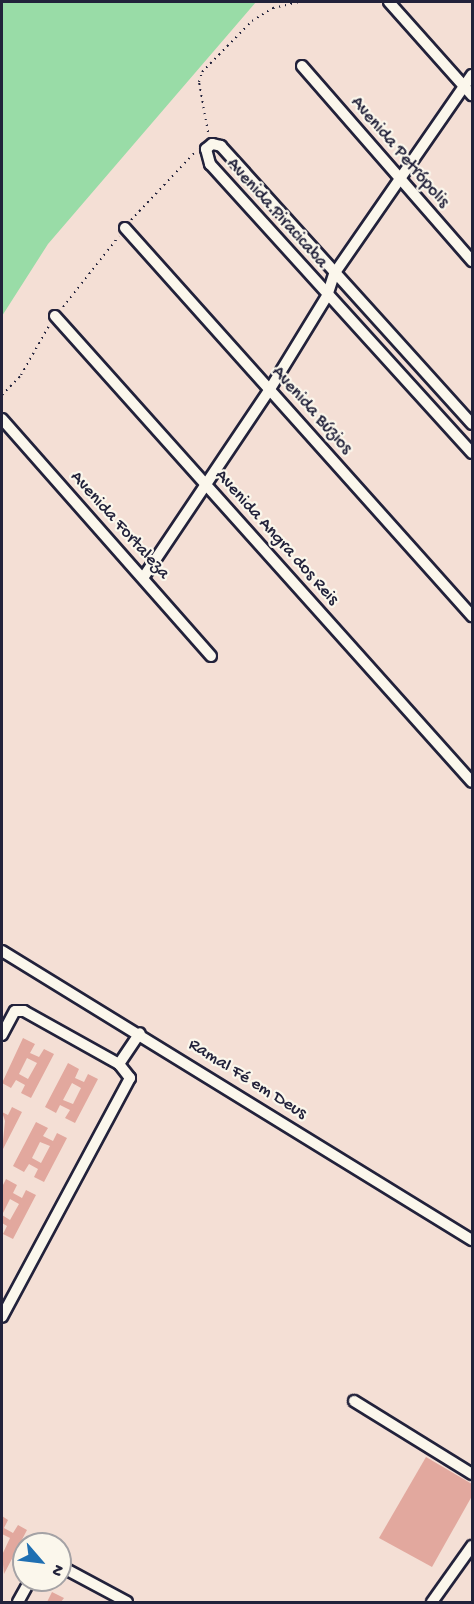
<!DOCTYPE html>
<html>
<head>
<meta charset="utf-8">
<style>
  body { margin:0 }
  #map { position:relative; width:474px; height:1604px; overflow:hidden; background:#f4dfd5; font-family:"Gochi Hand",sans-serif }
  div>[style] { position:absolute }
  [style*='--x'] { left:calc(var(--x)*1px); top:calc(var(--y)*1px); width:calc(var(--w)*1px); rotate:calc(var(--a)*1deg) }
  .green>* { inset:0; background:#99dca7 }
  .building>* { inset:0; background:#e2a89e }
  .path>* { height:2px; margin-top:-1px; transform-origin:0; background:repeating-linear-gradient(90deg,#22223b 0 1.5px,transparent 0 6px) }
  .roads { filter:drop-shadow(2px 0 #22223b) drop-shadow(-2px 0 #22223b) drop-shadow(0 2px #22223b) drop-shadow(0 -2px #22223b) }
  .minor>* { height:10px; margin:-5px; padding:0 5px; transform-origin:5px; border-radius:5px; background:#fbf7ec }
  span { translate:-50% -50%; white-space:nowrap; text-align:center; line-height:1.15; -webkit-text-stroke:4.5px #fbf7ec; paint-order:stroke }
  .street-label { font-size:18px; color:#22223b }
  .frame { position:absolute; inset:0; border:3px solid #22223b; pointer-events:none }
  .north { position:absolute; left:12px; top:1532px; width:60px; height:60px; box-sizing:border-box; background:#fbf7ec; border:2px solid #a4a2a5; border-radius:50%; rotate:118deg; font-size:16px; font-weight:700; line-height:24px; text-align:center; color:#22223b }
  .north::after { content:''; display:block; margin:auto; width:21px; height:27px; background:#1f6fb2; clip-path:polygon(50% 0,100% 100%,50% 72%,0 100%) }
</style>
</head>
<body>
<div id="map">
  <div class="green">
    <div style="clip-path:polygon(2px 2px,256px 2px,48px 244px,2px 316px)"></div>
  </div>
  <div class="building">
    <div style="clip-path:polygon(evenodd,23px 1038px,35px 1044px,30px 1053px,39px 1057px,44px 1049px,54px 1054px,31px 1098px,21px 1093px,25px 1085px,16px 1080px,11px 1088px,2px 1083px,23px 1038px,27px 1058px,37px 1063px,28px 1079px,19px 1074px,27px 1058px)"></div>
    <div style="clip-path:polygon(evenodd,68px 1063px,79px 1069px,75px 1078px,84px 1082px,88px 1074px,98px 1079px,75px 1123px,65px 1118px,70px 1110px,60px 1105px,56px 1113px,45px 1107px,68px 1063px,72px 1083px,81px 1088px,73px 1104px,63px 1100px,72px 1083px)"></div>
    <div style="clip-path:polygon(12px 1107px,22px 1112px,2px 1151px,5px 1121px,2px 1112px,8px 1115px)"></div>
    <div style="clip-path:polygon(evenodd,36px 1122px,48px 1128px,43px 1136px,53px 1141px,57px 1133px,67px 1138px,44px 1182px,34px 1177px,38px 1169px,29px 1164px,24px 1172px,13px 1166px,36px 1122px,40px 1142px,50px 1146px,41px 1163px,32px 1158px,40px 1142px)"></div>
    <div style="clip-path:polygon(6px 1179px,17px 1185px,13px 1193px,22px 1198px,26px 1190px,36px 1195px,13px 1239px,3px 1234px,7px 1226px,2px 1223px,2px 1215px,10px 1220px,19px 1204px,10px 1199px,2px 1215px,2px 1187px)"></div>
    <div style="clip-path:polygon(426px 1457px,472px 1484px,472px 1496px,432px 1567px,379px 1538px)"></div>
    <div style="clip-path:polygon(2px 1516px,8px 1520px,4px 1528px,13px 1533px,18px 1525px,27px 1530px,4px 1574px,2px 1555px,10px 1538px,2px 1534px)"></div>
    <div style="clip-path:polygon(52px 1592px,64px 1598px,61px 1602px,47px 1602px)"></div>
  </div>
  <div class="path">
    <div style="--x:208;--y:132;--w:51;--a:-100.2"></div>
    <div style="--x:199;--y:82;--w:10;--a:-73"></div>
    <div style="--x:202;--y:72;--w:71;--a:-45.6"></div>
    <div style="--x:252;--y:21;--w:25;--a:-32"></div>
    <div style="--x:273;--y:8;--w:27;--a:-13"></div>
    <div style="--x:131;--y:220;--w:93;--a:-46.7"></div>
    <div style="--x:63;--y:307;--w:90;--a:-51.7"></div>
    <div style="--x:2;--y:395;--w:28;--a:-46"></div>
    <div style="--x:21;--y:375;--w:56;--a:-60.3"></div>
  </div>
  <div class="roads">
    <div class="minor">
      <div style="--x:389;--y:2;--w:125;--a:48.3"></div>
      <div style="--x:302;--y:66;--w:259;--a:48.9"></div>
      <div style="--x:125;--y:228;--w:521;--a:48.19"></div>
      <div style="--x:55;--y:316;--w:625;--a:48.18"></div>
      <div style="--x:2;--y:419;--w:316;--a:48.6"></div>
      <div style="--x:472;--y:424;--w:375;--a:-132.1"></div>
      <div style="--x:221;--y:146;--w:9;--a:-167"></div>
      <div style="--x:212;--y:144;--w:8;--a:140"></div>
      <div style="--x:206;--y:149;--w:16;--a:75"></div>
      <div style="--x:210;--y:164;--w:390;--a:47.8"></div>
      <div style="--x:143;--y:578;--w:228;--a:-56.1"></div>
      <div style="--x:270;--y:389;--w:109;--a:-58.5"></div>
      <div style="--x:327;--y:296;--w:23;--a:-72"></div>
      <div style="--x:334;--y:274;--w:242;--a:-55.3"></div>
      <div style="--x:2;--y:951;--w:552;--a:31.59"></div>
      <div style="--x:2;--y:1035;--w:27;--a:-62"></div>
      <div style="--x:15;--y:1011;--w:9;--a:0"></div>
      <div style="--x:24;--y:1011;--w:109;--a:29.2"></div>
      <div style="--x:119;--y:1064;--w:18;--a:52"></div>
      <div style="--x:130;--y:1078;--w:271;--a:118.2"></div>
      <div style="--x:119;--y:1064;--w:37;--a:-56"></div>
      <div style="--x:354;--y:1401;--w:139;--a:31.7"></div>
      <div style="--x:60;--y:1566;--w:76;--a:28.2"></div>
      <div style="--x:18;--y:1602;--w:25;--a:-61"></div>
      <div style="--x:432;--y:1602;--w:69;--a:-54.5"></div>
    </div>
  </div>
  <div class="street-label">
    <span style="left:399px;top:153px;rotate:49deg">Avenida Petrópolis</span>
    <span style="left:276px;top:214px;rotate:48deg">Avenida Piracicaba</span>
    <span style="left:311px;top:411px;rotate:48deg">Avenida Búzios</span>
    <span style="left:119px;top:526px;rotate:48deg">Avenida Fortaleza</span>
    <span style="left:276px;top:538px;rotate:48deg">Avenida Angra dos Reis</span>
    <span style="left:247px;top:1080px;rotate:32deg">Ramal Fé em Deus</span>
  </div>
  <div class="frame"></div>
  <div class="north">N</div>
</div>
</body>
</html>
